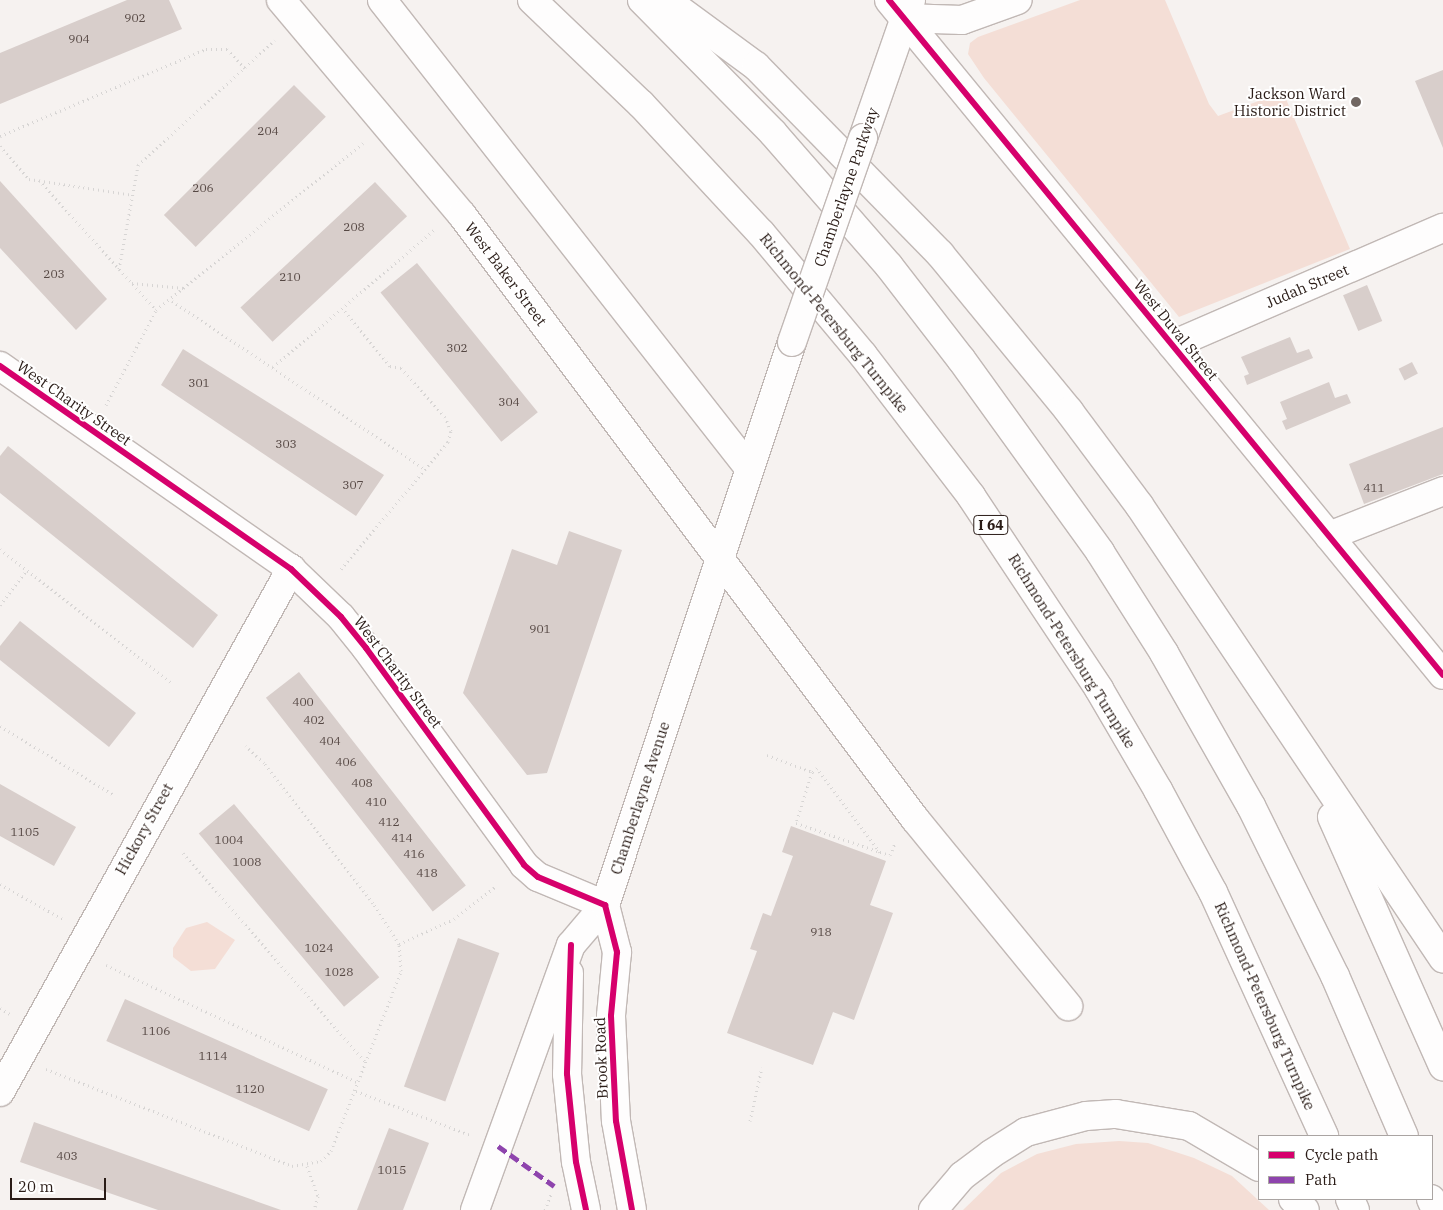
<!DOCTYPE html>
<html>
<head>
<meta charset="utf-8">
<style>
  body { margin:0 }
  #map { position:relative; width:1443px; height:1210px; overflow:hidden; background:#f6f2f0; font-family:"IBM Plex Serif",serif }
  div>[style] { position:absolute }
  [style*='--x'] { left:calc(var(--x)*1px); top:calc(var(--y)*1px); width:calc(var(--w)*1px); rotate:calc(var(--a)*1deg) }
  .green>* { inset:0; background:#f4ded6 }
  .building>* { inset:0; background:#d8cecb; transform-origin:0 0 }
  .path>* { height:3px; margin-top:-1.5px; transform-origin:0; background:repeating-linear-gradient(90deg,#d7d5d4 0 1px,transparent 0 5px) }
  .roads { filter:drop-shadow(1px 0 #c1b8b5) drop-shadow(-1px 0 #c1b8b5) drop-shadow(0 1px #c1b8b5) drop-shadow(0 -1px #c1b8b5) }
  .minor>* { height:28px; margin:-14px; padding:0 14px; transform-origin:14px; border-radius:14px; background:#fefdfd }
  .major>* { height:28px; margin:-14px; padding:0 14px; transform-origin:14px; border-radius:14px; background:#fefdfd }
  .highway>* { height:28px; margin:-14px; padding:0 14px; transform-origin:14px; border-radius:14px; background:#fefdfd }
  .bridges { filter:drop-shadow(1px 0 #c1b8b5) drop-shadow(-1px 0 #c1b8b5) drop-shadow(0 1px #c1b8b5) drop-shadow(0 -1px #c1b8b5) }
  .major-bridge>* { height:28px; margin:-14px; padding:0 14px; transform-origin:14px; border-radius:14px; background:#fefdfd }
  .quiet>* { height:5px; margin-top:-2.5px; transform-origin:0; background:repeating-linear-gradient(90deg,#8e44ad 0 10px,transparent 0 15px) }
  .cycleway>* { height:6px; margin:-3px; padding:0 3px; transform-origin:3px; border-radius:3px; background:#d6006c }
  .dots>* { width:14px; height:14px; translate:-50% -50%; box-sizing:border-box; border:2px solid #fff; border-radius:50% }
  span { translate:-50% -50%; white-space:nowrap; text-align:center; line-height:1.15; -webkit-text-stroke:4px #fff; paint-order:stroke }
  .number-label { font-size:12px; color:#564844 }
  .number-label span { -webkit-text-stroke-width:0 }
  .shield-label span { padding:1px 4px; background:#fff; border:1px solid; border-radius:4px; -webkit-text-stroke-width:0 }
  .shield-label { font-size:14px; color:#2a1c17; font-weight:700 }
  .poi-label { font-size:15px; color:#2a1c17 }
  .right { translate:-100% -50%; text-align:right }
  .street-label { font-size:15px; color:#2a1c17 }
  .legend { position:absolute; left:1258px; top:1135px; width:175px; height:65px; box-sizing:border-box; background:#fff; border:1px solid #aaa4a2; margin:0; padding:6px 9px; list-style:none; font-size:15px; color:#2a1c17 }
  .legend li { display:flex; align-items:center; gap:10px; height:25px }
  .legend b { width:25px; border:1px solid #aaa4a2 }
  .scale { position:absolute; left:10px; top:1178px; width:96px; height:22px; box-sizing:border-box; border:2px solid #2a1c17; border-top:0; padding-left:6px; font-size:15px; line-height:18px; white-space:nowrap; color:#2a1c17; -webkit-text-stroke:4px #fff; paint-order:stroke }
</style>
</head>
<body>
<div id="map">
  <div class="green">
    <div style="clip-path:polygon(1080px 0,1165px 0,1209px 104px,1218px 116px,1283px 92px,1350px 249px,1179px 317px,984px 78px,968px 54px,970px 43px,978px 37px)"></div>
    <div style="clip-path:polygon(207px 922px,235px 940px,215px 969px,191px 971px,173px 957px,173px 948px,186px 928px)"></div>
    <div style="clip-path:polygon(1119px 1141px,1148px 1143px,1194px 1158px,1232px 1176px,1269px 1210px,963px 1210px,1001px 1173px,1037px 1154px,1076px 1144px)"></div>
  </div>
  <div class="building">
    <div style="clip-path:polygon(127px 0,169px 0,182px 29px,0 104px,0 53px)"></div>
    <div style="clip-path:polygon(1443px 70px,1443px 148px,1415px 81px)"></div>
    <div style="left:294px;top:85px;width:45px;height:184px;rotate:45deg"></div>
    <div style="clip-path:polygon(0 181px,107px 299px,76px 330px,0 248px)"></div>
    <div style="left:375px;top:182px;width:47px;height:184px;rotate:47deg"></div>
    <div style="left:417px;top:263px;width:192px;height:47px;rotate:51deg"></div>
    <div style="left:1367px;top:285px;width:39px;height:26px;rotate:67deg"></div>
    <div style="clip-path:polygon(1290px 337px,1297px 353px,1309px 349px,1313px 358px,1247px 385px,1244px 376px,1249px 374px,1241px 357px)"></div>
    <div style="clip-path:polygon(183px 349px,384px 475px,356px 516px,161px 385px)"></div>
    <div style="left:1412px;top:362px;width:13px;height:15px;rotate:63deg"></div>
    <div style="clip-path:polygon(1329px 382px,1335px 398px,1347px 394px,1351px 403px,1286px 430px,1282px 421px,1287px 419px,1280px 402px)"></div>
    <div style="clip-path:polygon(1443px 427px,1443px 474px,1364px 504px,1349px 464px)"></div>
    <div style="clip-path:polygon(8px 446px,218px 615px,193px 648px,0 493px,0 456px)"></div>
    <div style="clip-path:polygon(569px 531px,622px 550px,547px 773px,527px 775px,463px 693px,512px 549px,557px 565px)"></div>
    <div style="clip-path:polygon(20px 621px,136px 713px,109px 747px,0 660px,0 646px)"></div>
    <div style="left:299px;top:672px;width:271px;height:42px;rotate:52deg"></div>
    <div style="clip-path:polygon(0 784px,76px 827px,54px 866px,0 836px)"></div>
    <div style="left:234px;top:804px;width:226px;height:46px;rotate:50deg"></div>
    <div style="clip-path:polygon(791px 826px,886px 861px,870px 905px,893px 913px,854px 1020px,833px 1012px,813px 1065px,727px 1033px,757px 951px,750px 949px,763px 913px,771px 916px,793px 856px,782px 852px)"></div>
    <div style="left:458px;top:938px;width:44px;height:158px;rotate:20deg"></div>
    <div style="left:125px;top:999px;width:222px;height:46px;rotate:24deg"></div>
    <div style="clip-path:polygon(34px 1122px,281px 1210px,158px 1210px,20px 1162px)"></div>
    <div style="clip-path:polygon(389px 1128px,429px 1143px,403px 1210px,357px 1210px)"></div>
  </div>
  <div class="path">
    <div style="--x:0;--y:136;--w:224;--a:-22.9"></div>
    <div style="--x:206;--y:49;--w:21;--a:0"></div>
    <div style="--x:227;--y:49;--w:26;--a:47"></div>
    <div style="--x:0;--y:146;--w:44;--a:48.7"></div>
    <div style="--x:29;--y:179;--w:105;--a:8.7"></div>
    <div style="--x:39;--y:180;--w:175;--a:48"></div>
    <div style="--x:119;--y:269;--w:106;--a:-79.6"></div>
    <div style="--x:138;--y:165;--w:185;--a:-42.4"></div>
    <div style="--x:132;--y:283;--w:52;--a:5.5"></div>
    <div style="--x:172;--y:301;--w:304;--a:33.6"></div>
    <div style="--x:273;--y:367;--w:211;--a:-40.4"></div>
    <div style="--x:106;--y:405;--w:107;--a:-62.2"></div>
    <div style="--x:156;--y:310;--w:266;--a:-38.9"></div>
    <div style="--x:0;--y:549;--w:219;--a:38"></div>
    <div style="--x:341;--y:569;--w:166;--a:-49.9"></div>
    <div style="--x:448;--y:442;--w:11;--a:-75"></div>
    <div style="--x:451;--y:431;--w:15;--a:-113"></div>
    <div style="--x:445;--y:417;--w:66;--a:-131.9"></div>
    <div style="--x:401;--y:368;--w:11;--a:-170"></div>
    <div style="--x:390;--y:366;--w:75;--a:-129.6"></div>
    <div style="--x:0;--y:605;--w:44;--a:-52.4"></div>
    <div style="--x:0;--y:726;--w:133;--a:31.2"></div>
    <div style="--x:767;--y:755;--w:48;--a:20.7"></div>
    <div style="--x:880;--y:852;--w:105;--a:-126.9"></div>
    <div style="--x:817;--y:768;--w:6;--a:141"></div>
    <div style="--x:812;--y:772;--w:53;--a:107.4"></div>
    <div style="--x:796;--y:823;--w:89;--a:19"></div>
    <div style="--x:880;--y:852;--w:10;--a:17"></div>
    <div style="--x:890;--y:855;--w:13;--a:-67"></div>
    <div style="--x:183;--y:853;--w:279;--a:48.9"></div>
    <div style="--x:0;--y:884;--w:72;--a:29.1"></div>
    <div style="--x:399;--y:944;--w:60;--a:-24.4"></div>
    <div style="--x:454;--y:919;--w:52;--a:-38"></div>
    <div style="--x:106;--y:965;--w:279;--a:25"></div>
    <div style="--x:0;--y:1008;--w:12;--a:31"></div>
    <div style="--x:46;--y:1069;--w:264;--a:21.5"></div>
    <div style="--x:292;--y:1166;--w:29;--a:-10"></div>
    <div style="--x:321;--y:1161;--w:14;--a:-45"></div>
    <div style="--x:331;--y:1151;--w:193;--a:-68.7"></div>
    <div style="--x:401;--y:971;--w:27;--a:-94"></div>
    <div style="--x:399;--y:944;--w:49;--a:-122.4"></div>
    <div style="--x:373;--y:903;--w:177;--a:-127.9"></div>
    <div style="--x:264;--y:763;--w:25;--a:-137"></div>
    <div style="--x:356;--y:1091;--w:122;--a:21.1"></div>
    <div style="--x:750;--y:1121;--w:55;--a:-77.5"></div>
    <div style="--x:307;--y:1166;--w:32;--a:70"></div>
    <div style="--x:318;--y:1196;--w:15;--a:106"></div>
    <div style="--x:545;--y:1210;--w:17;--a:-69"></div>
  </div>
  <div class="roads">
    <div class="minor">
      <div style="--x:281;--y:0;--w:281;--a:49.9"></div>
      <div style="--x:462;--y:215;--w:755;--a:53.13"></div>
      <div style="--x:915;--y:819;--w:242;--a:50.7"></div>
      <div style="--x:889;--y:0;--w:873;--a:50.62"></div>
      <div style="--x:904;--y:18;--w:58;--a:2"></div>
      <div style="--x:962;--y:20;--w:59;--a:-19.7"></div>
      <div style="--x:1172;--y:345;--w:295;--a:-23.4"></div>
      <div style="--x:0;--y:366;--w:355;--a:34.9"></div>
      <div style="--x:291;--y:569;--w:69;--a:43.8"></div>
      <div style="--x:341;--y:617;--w:40;--a:51"></div>
      <div style="--x:366;--y:648;--w:268;--a:53.9"></div>
      <div style="--x:524;--y:865;--w:18;--a:41"></div>
      <div style="--x:538;--y:877;--w:73;--a:22.7"></div>
      <div style="--x:1329;--y:536;--w:123;--a:-21.5"></div>
      <div style="--x:0;--y:1092;--w:599;--a:-60.91"></div>
    </div>
    <div class="major">
      <div style="--x:863;--y:138;--w:146;--a:-70.8"></div>
      <div style="--x:605;--y:905;--w:49;--a:75.7"></div>
      <div style="--x:617;--y:952;--w:64;--a:95.4"></div>
      <div style="--x:611;--y:1016;--w:105;--a:87.3"></div>
      <div style="--x:616;--y:1121;--w:90;--a:79.8"></div>
      <div style="--x:569;--y:973;--w:101;--a:91.1"></div>
      <div style="--x:567;--y:1074;--w:88;--a:84.2"></div>
      <div style="--x:576;--y:1162;--w:49;--a:78.2"></div>
      <div style="--x:475;--y:1210;--w:282;--a:-70.1"></div>
      <div style="--x:571;--y:945;--w:52;--a:-49.6"></div>
      <div style="--x:605;--y:905;--w:593;--a:-71.63"></div>
    </div>
    <div class="highway">
      <div style="--x:382;--y:0;--w:595;--a:51.9"></div>
      <div style="--x:532;--y:0;--w:151;--a:43.7"></div>
      <div style="--x:641;--y:104;--w:176;--a:47.1"></div>
      <div style="--x:761;--y:233;--w:159;--a:50.1"></div>
      <div style="--x:863;--y:355;--w:178;--a:52.5"></div>
      <div style="--x:971;--y:496;--w:232;--a:56.4"></div>
      <div style="--x:1099;--y:689;--w:117;--a:59.7"></div>
      <div style="--x:1158;--y:790;--w:116;--a:61.7"></div>
      <div style="--x:1213;--y:892;--w:268;--a:65.5"></div>
      <div style="--x:642;--y:0;--w:187;--a:45.4"></div>
      <div style="--x:773;--y:133;--w:176;--a:48.9"></div>
      <div style="--x:889;--y:266;--w:118;--a:52.3"></div>
      <div style="--x:961;--y:359;--w:238;--a:54.2"></div>
      <div style="--x:1100;--y:552;--w:120;--a:57.6"></div>
      <div style="--x:1164;--y:653;--w:176;--a:60.4"></div>
      <div style="--x:1251;--y:806;--w:190;--a:63.7"></div>
      <div style="--x:1335;--y:976;--w:174;--a:66.7"></div>
      <div style="--x:666;--y:0;--w:112;--a:36.3"></div>
      <div style="--x:756;--y:66;--w:263;--a:45.6"></div>
      <div style="--x:940;--y:254;--w:203;--a:50.6"></div>
      <div style="--x:1069;--y:411;--w:117;--a:53.3"></div>
      <div style="--x:1139;--y:505;--w:546;--a:56.14"></div>
      <div style="--x:1332;--y:817;--w:273;--a:66"></div>
      <div style="--x:1293;--y:1199;--w:16;--a:43"></div>
      <div style="--x:1350;--y:1199;--w:12;--a:66"></div>
      <div style="--x:1431;--y:1199;--w:12;--a:66"></div>
      <div style="--x:933;--y:1210;--w:45;--a:-49.5"></div>
      <div style="--x:962;--y:1176;--w:36;--a:-37"></div>
      <div style="--x:991;--y:1154;--w:41;--a:-32.2"></div>
      <div style="--x:1026;--y:1132;--w:62;--a:-14.9"></div>
      <div style="--x:1086;--y:1116;--w:30;--a:-4"></div>
      <div style="--x:1116;--y:1114;--w:74;--a:9.3"></div>
      <div style="--x:1189;--y:1126;--w:81;--a:30.4"></div>
    </div>
  </div>
  <div class="bridges">
    <div class="major-bridge">
      <div style="--x:792;--y:342;--w:216;--a:-70.8"></div>
    </div>
  </div>
  <div class="quiet">
    <div style="--x:498;--y:1146;--w:69;--a:35.5"></div>
  </div>
  <div class="cycleway">
    <div style="--x:889;--y:0;--w:873;--a:50.62"></div>
    <div style="--x:0;--y:366;--w:355;--a:34.9"></div>
    <div style="--x:291;--y:569;--w:69;--a:43.8"></div>
    <div style="--x:341;--y:617;--w:40;--a:51"></div>
    <div style="--x:366;--y:648;--w:268;--a:53.9"></div>
    <div style="--x:524;--y:865;--w:18;--a:41"></div>
    <div style="--x:538;--y:877;--w:73;--a:22.7"></div>
    <div style="--x:605;--y:905;--w:49;--a:75.7"></div>
    <div style="--x:617;--y:952;--w:64;--a:95.4"></div>
    <div style="--x:611;--y:1016;--w:105;--a:87.3"></div>
    <div style="--x:616;--y:1121;--w:90;--a:79.8"></div>
    <div style="--x:571;--y:945;--w:129;--a:91.8"></div>
    <div style="--x:567;--y:1074;--w:88;--a:84.2"></div>
    <div style="--x:576;--y:1162;--w:49;--a:78.2"></div>
  </div>
  <div class="dots">
    <div style="left:1356px;top:102px;background:#716763"></div>
  </div>
  <div class="number-label">
    <span style="left:135px;top:18px">902</span>
    <span style="left:79px;top:39px">904</span>
    <span style="left:268px;top:131px">204</span>
    <span style="left:203px;top:188px">206</span>
    <span style="left:354px;top:227px">208</span>
    <span style="left:54px;top:274px">203</span>
    <span style="left:290px;top:277px">210</span>
    <span style="left:457px;top:348px">302</span>
    <span style="left:199px;top:383px">301</span>
    <span style="left:509px;top:402px">304</span>
    <span style="left:286px;top:444px">303</span>
    <span style="left:353px;top:485px">307</span>
    <span style="left:1374px;top:488px">411</span>
    <span style="left:540px;top:629px">901</span>
    <span style="left:303px;top:702px">400</span>
    <span style="left:314px;top:720px">402</span>
    <span style="left:330px;top:741px">404</span>
    <span style="left:346px;top:762px">406</span>
    <span style="left:362px;top:783px">408</span>
    <span style="left:376px;top:802px">410</span>
    <span style="left:389px;top:822px">412</span>
    <span style="left:25px;top:832px">1105</span>
    <span style="left:402px;top:838px">414</span>
    <span style="left:229px;top:840px">1004</span>
    <span style="left:414px;top:854px">416</span>
    <span style="left:247px;top:862px">1008</span>
    <span style="left:427px;top:873px">418</span>
    <span style="left:821px;top:932px">918</span>
    <span style="left:319px;top:948px">1024</span>
    <span style="left:339px;top:972px">1028</span>
    <span style="left:156px;top:1031px">1106</span>
    <span style="left:213px;top:1056px">1114</span>
    <span style="left:250px;top:1089px">1120</span>
    <span style="left:67px;top:1156px">403</span>
    <span style="left:392px;top:1170px">1015</span>
  </div>
  <div class="shield-label">
    <span style="left:991px;top:525px">I 64</span>
  </div>
  <div class="poi-label">
    <span class="right" style="left:1346px;top:102px">Jackson Ward<br>Historic District</span>
  </div>
  <div class="street-label">
    <span style="left:846px;top:187px;rotate:-71deg">Chamberlayne Parkway</span>
    <span style="left:506px;top:274px;rotate:53deg">West Baker Street</span>
    <span style="left:1307px;top:286px;rotate:-23deg">Judah Street</span>
    <span style="left:834px;top:323px;rotate:51deg">Richmond-Petersburg Turnpike</span>
    <span style="left:1176px;top:330px;rotate:51deg">West Duval Street</span>
    <span style="left:74px;top:403px;rotate:35deg">West Charity Street</span>
    <span style="left:1072px;top:651px;rotate:58deg">Richmond-Petersburg Turnpike</span>
    <span style="left:398px;top:672px;rotate:53deg">West Charity Street</span>
    <span style="left:640px;top:798px;rotate:-72deg">Chamberlayne Avenue</span>
    <span style="left:144px;top:829px;rotate:-61deg">Hickory Street</span>
    <span style="left:1265px;top:1006px;rotate:66deg">Richmond-Petersburg Turnpike</span>
    <span style="left:601px;top:1058px;rotate:-92deg">Brook Road</span>
  </div>
  <ul class="legend">
  <li><b style="height:6px;background:#d6006c"></b>Cycle path</li>
  <li><b style="height:6px;background:#8e44ad"></b>Path</li>
  </ul>
  <div class="scale">20 m</div>
</div>
</body>
</html>
